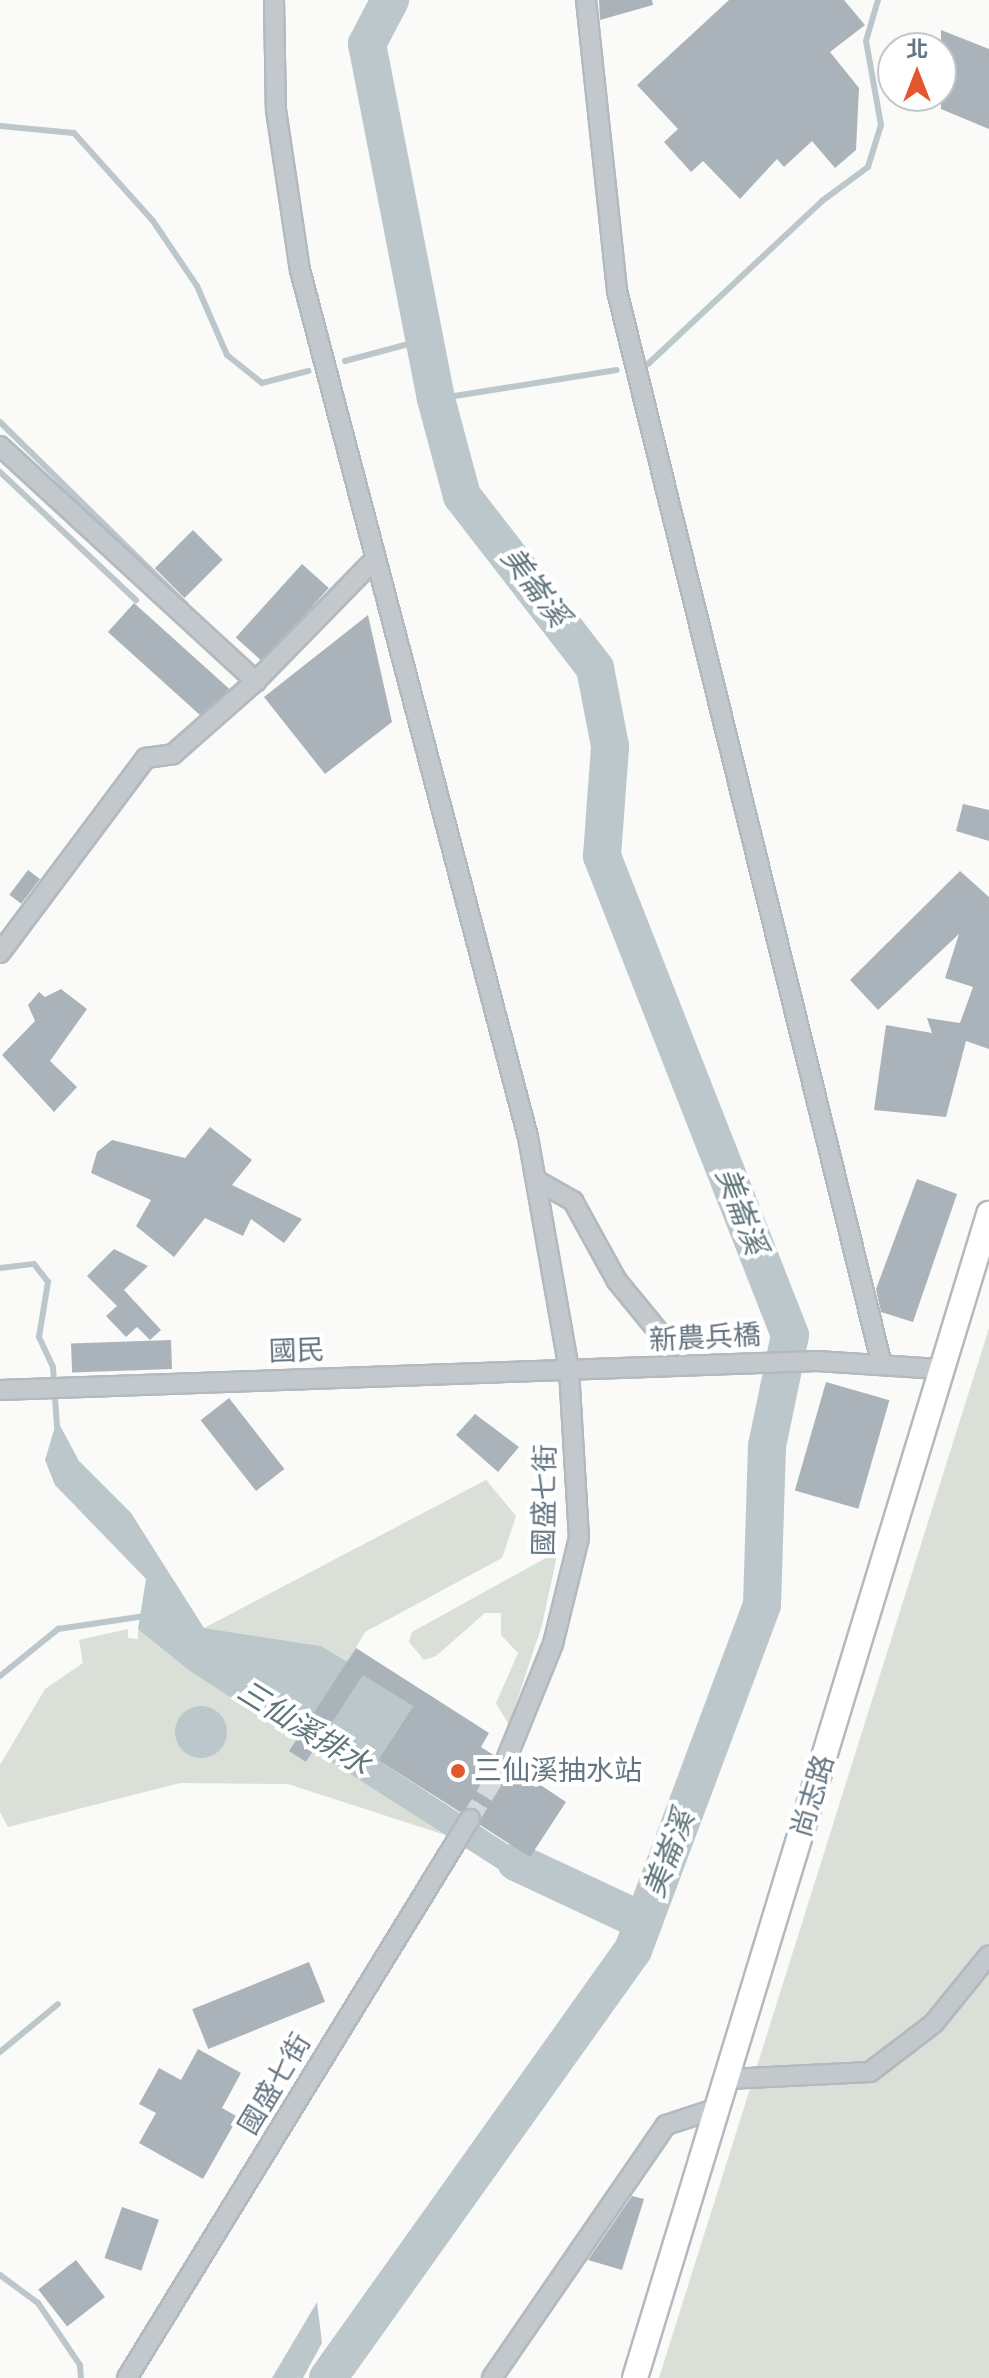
<!DOCTYPE html>
<html>
<head>
<meta charset="utf-8">
<style>
  body { margin:0 }
  #map { position:relative; width:989px; height:2378px; overflow:hidden; background:#fafaf8; font-family:"Work Sans","Noto Sans TC",sans-serif }
  div>[style] { position:absolute }
  [style*='--x'] { left:calc(var(--x)*1px); top:calc(var(--y)*1px); width:calc(var(--w)*1px); rotate:calc(var(--a)*1deg) }
  .green>* { inset:0; background:#dadfd7 }
  .water>* { inset:0; background:#bbc7cb }
  .round { border-radius:50% }
  .stream>* { height:6px; margin:-3px; padding:0 3px; transform-origin:3px; border-radius:3px; background:#bbc7cb }
  .river>* { height:38px; margin:-19px; padding:0 19px; transform-origin:19px; border-radius:19px; background:#bbc7cb }
  .building>* { inset:0; background:#aab3b9; transform-origin:0 0 }
  .street-tunnel>* { height:18px; margin-top:-9px; transform-origin:0; background:repeating-linear-gradient(90deg,#d5d9db 0 18px,transparent 0 27px) }
  .roads { filter:drop-shadow(2px 0 #b3babf) drop-shadow(-2px 0 #b3babf) drop-shadow(0 2px #b3babf) drop-shadow(0 -2px #b3babf) }
  .street>* { height:18px; margin:-9px; padding:0 9px; transform-origin:9px; border-radius:9px; background:#c3c8cc }
  .secondary>* { height:24px; margin:-12px; padding:0 12px; transform-origin:12px; border-radius:12px; background:#fff }
  .dots>* { width:22px; height:22px; translate:-50% -50%; box-sizing:border-box; border:4px solid #fff; border-radius:50% }
  span { translate:-50% -50%; white-space:nowrap; text-align:center; line-height:1.15; -webkit-text-stroke:8px #fff; paint-order:stroke }
  .street-label { font-size:28px; color:#657683 }
  .poi-label { font-size:28px; color:#657683 }
  .left { translate:0 -50%; text-align:left }
  .water-label { font-size:30px; color:#60757c; font-style:italic }
  .north { position:absolute; left:877px; top:32px; width:80px; height:80px; box-sizing:border-box; background:#fff; border:2px solid #c1c8cd; border-radius:50%; rotate:0deg; font-size:22px; font-weight:700; line-height:32px; text-align:center; color:#657683 }
  .north::after { content:''; display:block; margin:auto; width:28px; height:36px; background:#e4572e; clip-path:polygon(50% 0,100% 100%,50% 72%,0 100%) }
</style>
</head>
<body>
<div id="map">
  <div class="green">
    <div style="clip-path:polygon(989px 1328px,989px 2378px,659px 2378px)"></div>
    <div style="clip-path:polygon(486px 1480px,516px 1516px,502px 1558px,365px 1632px,347px 1663px,321px 1646px,204px 1628px)"></div>
    <div style="clip-path:polygon(556px 1517px,557px 1556px,542px 1625px,509px 1725px,496px 1703px,518px 1653px,501px 1635px,501px 1613px,485px 1613px,436px 1656px,424px 1660px,409px 1642px,412px 1632px,553px 1554px)"></div>
    <div style="clip-path:polygon(128px 1629px,128px 1638px,138px 1639px,138px 1629px,298px 1738px,290px 1751px,306px 1762px,315px 1749px,445px 1835px,288px 1784px,180px 1783px,8px 1827px,0 1812px,0 1765px,45px 1689px,83px 1663px,79px 1640px)"></div>
  </div>
  <div class="water">
    <div style="clip-path:polygon(57px 1420px,79px 1461px,131px 1513px,204px 1628px,321px 1646px,415px 1703px,378px 1760px,535px 1862px,517px 1881px,190px 1671px,138px 1629px,146px 1579px,55px 1485px,45px 1460px)"></div>
    <div class="round" style="left:175px;top:1706px;width:52px;height:52px"></div>
    <div style="clip-path:polygon(317px 2302px,322px 2343px,303px 2378px,272px 2378px)"></div>
  </div>
  <div class="stream">
    <div style="--x:0;--y:126;--w:74;--a:5.4"></div>
    <div style="--x:74;--y:133;--w:118;--a:48.1"></div>
    <div style="--x:153;--y:221;--w:78;--a:55.9"></div>
    <div style="--x:197;--y:286;--w:75;--a:66.5"></div>
    <div style="--x:227;--y:355;--w:45;--a:38.7"></div>
    <div style="--x:262;--y:383;--w:48;--a:-14.6"></div>
    <div style="--x:345;--y:361;--w:85;--a:-15"></div>
    <div style="--x:648;--y:364;--w:238;--a:-43.1"></div>
    <div style="--x:822;--y:201;--w:57;--a:-36.5"></div>
    <div style="--x:868;--y:167;--w:44;--a:-72.8"></div>
    <div style="--x:881;--y:125;--w:85;--a:-100.1"></div>
    <div style="--x:866;--y:41;--w:43;--a:-73.7"></div>
    <div style="--x:436;--y:399;--w:183;--a:-9.1"></div>
    <div style="--x:0;--y:422;--w:261;--a:44.5"></div>
    <div style="--x:0;--y:472;--w:187;--a:43.3"></div>
    <div style="--x:0;--y:1268;--w:34;--a:-7"></div>
    <div style="--x:34;--y:1264;--w:23;--a:52"></div>
    <div style="--x:48;--y:1282;--w:56;--a:99.3"></div>
    <div style="--x:39;--y:1337;--w:33;--a:65"></div>
    <div style="--x:53;--y:1367;--w:60;--a:86.2"></div>
    <div style="--x:0;--y:1676;--w:75;--a:-39"></div>
    <div style="--x:58;--y:1629;--w:88;--a:-8.5"></div>
    <div style="--x:0;--y:2052;--w:75;--a:-39.6"></div>
    <div style="--x:0;--y:2275;--w:47;--a:36.4"></div>
    <div style="--x:38;--y:2303;--w:75;--a:55.9"></div>
    <div style="--x:80;--y:2365;--w:13;--a:86"></div>
  </div>
  <div class="river">
    <div style="--x:516;--y:1862;--w:141;--a:25.1"></div>
    <div style="--x:328;--y:2378;--w:526;--a:-54.53"></div>
    <div style="--x:633;--y:1950;--w:368;--a:-69.5"></div>
    <div style="--x:762;--y:1605;--w:159;--a:-88.2"></div>
    <div style="--x:767;--y:1446;--w:113;--a:-78.3"></div>
    <div style="--x:790;--y:1335;--w:515;--a:-111.43"></div>
    <div style="--x:602;--y:856;--w:110;--a:-85.8"></div>
    <div style="--x:610;--y:746;--w:79;--a:-100.9"></div>
    <div style="--x:595;--y:668;--w:217;--a:-127.7"></div>
    <div style="--x:462;--y:496;--w:100;--a:-105"></div>
    <div style="--x:436;--y:399;--w:362;--a:-101"></div>
    <div style="--x:367;--y:44;--w:50;--a:-62.4"></div>
  </div>
  <div class="building">
    <div style="clip-path:polygon(599px 0,652px 0,653px 5px,600px 20px)"></div>
    <div style="clip-path:polygon(729px 0,844px 0,865px 25px,830px 52px,859px 88px,856px 150px,835px 168px,812px 141px,784px 167px,777px 159px,740px 199px,703px 161px,691px 172px,664px 142px,678px 129px,637px 85px)"></div>
    <div style="clip-path:polygon(941px 30px,989px 49px,989px 129px,941px 109px)"></div>
    <div style="left:193px;top:530px;width:42px;height:54px;rotate:45deg"></div>
    <div style="left:302px;top:564px;width:36px;height:99px;rotate:42deg"></div>
    <div style="left:134px;top:603px;width:128px;height:39px;rotate:42deg"></div>
    <div style="clip-path:polygon(368px 615px,392px 722px,325px 774px,264px 697px)"></div>
    <div style="clip-path:polygon(963px 804px,989px 810px,989px 841px,956px 831px)"></div>
    <div style="left:28px;top:870px;width:15px;height:31px;rotate:37deg"></div>
    <div style="clip-path:polygon(960px 871px,989px 897px,989px 1049px,966px 1041px,946px 1117px,874px 1110px,886px 1025px,932px 1033px,927px 1018px,960px 1023px,973px 987px,945px 978px,959px 934px,878px 1010px,850px 980px)"></div>
    <div style="clip-path:polygon(61px 989px,87px 1009px,50px 1061px,77px 1087px,54px 1112px,2px 1055px,35px 1021px,28px 1005px,39px 992px,45px 997px)"></div>
    <div style="clip-path:polygon(210px 1127px,252px 1160px,232px 1185px,302px 1219px,284px 1243px,251px 1219px,243px 1236px,205px 1218px,174px 1257px,136px 1226px,151px 1200px,91px 1173px,97px 1152px,112px 1140px,185px 1158px)"></div>
    <div style="clip-path:polygon(917px 1179px,957px 1194px,913px 1322px,881px 1312px,876px 1289px)"></div>
    <div style="clip-path:polygon(114px 1249px,148px 1266px,124px 1290px,161px 1330px,150px 1340px,137px 1327px,126px 1337px,106px 1316px,117px 1306px,87px 1276px)"></div>
    <div style="left:171px;top:1340px;width:29px;height:100px;rotate:88deg"></div>
    <div style="left:826px;top:1382px;width:66px;height:113px;rotate:16deg"></div>
    <div style="left:229px;top:1398px;width:90px;height:36px;rotate:52deg"></div>
    <div style="clip-path:polygon(475px 1414px,519px 1447px,498px 1472px,456px 1435px)"></div>
    <div style="clip-path:polygon(356px 1648px,489px 1733px,481px 1747px,495px 1756px,500px 1773px,515px 1768px,566px 1802px,530px 1857px,480px 1825px,477px 1809px,460px 1812px,378px 1760px,413px 1706px,363px 1675px,306px 1762px,289px 1751px)"></div>
    <div style="left:309px;top:1962px;width:43px;height:126px;rotate:68deg"></div>
    <div style="clip-path:polygon(198px 2049px,241px 2073px,222px 2108px,238px 2117px,203px 2179px,139px 2143px,156px 2113px,139px 2104px,159px 2068px,181px 2080px)"></div>
    <div style="clip-path:polygon(632px 2196px,644px 2199px,622px 2270px,588px 2260px)"></div>
    <div style="left:122px;top:2207px;width:39px;height:54px;rotate:19deg"></div>
    <div style="left:76px;top:2260px;width:47px;height:48px;rotate:52deg"></div>
  </div>
  <div class="street-tunnel">
    <div style="--x:470;--y:1819;--w:67;--a:-58.4"></div>
  </div>
  <div class="roads">
    <div class="street">
      <div style="--x:274;--y:0;--w:110;--a:89"></div>
      <div style="--x:276;--y:110;--w:162;--a:81.5"></div>
      <div style="--x:300;--y:270;--w:896;--a:75.27"></div>
      <div style="--x:528;--y:1137;--w:237;--a:80"></div>
      <div style="--x:569;--y:1370;--w:168;--a:86.6"></div>
      <div style="--x:579;--y:1538;--w:109;--a:103.8"></div>
      <div style="--x:553;--y:1644;--w:127;--a:112.1"></div>
      <div style="--x:586;--y:0;--w:293;--a:83.9"></div>
      <div style="--x:617;--y:291;--w:1102;--a:76.14"></div>
      <div style="--x:0;--y:446;--w:348;--a:42.6"></div>
      <div style="--x:256;--y:681;--w:166;--a:-45.7"></div>
      <div style="--x:0;--y:953;--w:244;--a:-53.2"></div>
      <div style="--x:146;--y:758;--w:27;--a:-8"></div>
      <div style="--x:173;--y:754;--w:111;--a:-41.3"></div>
      <div style="--x:536;--y:1180;--w:43;--a:29.6"></div>
      <div style="--x:573;--y:1201;--w:91;--a:61.2"></div>
      <div style="--x:617;--y:1281;--w:85;--a:50.7"></div>
      <div style="--x:0;--y:1390;--w:818;--a:-2.03"></div>
      <div style="--x:817;--y:1361;--w:122;--a:3.8"></div>
      <div style="--x:728;--y:2079;--w:142;--a:-2.8"></div>
      <div style="--x:870;--y:2072;--w:81;--a:-37.4"></div>
      <div style="--x:934;--y:2023;--w:87;--a:-51"></div>
      <div style="--x:127;--y:2378;--w:656;--a:-58.47"></div>
      <div style="--x:492;--y:2378;--w:307;--a:-55.5"></div>
      <div style="--x:666;--y:2125;--w:52;--a:-18.1"></div>
    </div>
    <div class="secondary">
      <div style="--x:635;--y:2378;--w:1217;--a:-73.08"></div>
    </div>
  </div>
  <div class="dots">
    <div style="left:458px;top:1771px;background:#e4572e"></div>
  </div>
  <div class="street-label">
    <span style="left:705px;top:1338px;rotate:-3deg">新農兵橋</span>
    <span style="left:297px;top:1351px;rotate:-2deg">國民</span>
    <span style="left:545px;top:1500px;rotate:-89deg">國盛七街</span>
    <span style="left:813px;top:1796px;rotate:-73deg">尚志路</span>
    <span style="left:275px;top:2084px;rotate:-59deg">國盛七街</span>
  </div>
  <div class="poi-label">
    <span class="left" style="left:474px;top:1771px">三仙溪抽水站</span>
  </div>
  <div class="water-label">
    <span style="left:535px;top:587px;rotate:53deg">美崙溪</span>
    <span style="left:741px;top:1211px;rotate:69deg">美崙溪</span>
    <span style="left:304px;top:1728px;rotate:32deg">三仙溪排水</span>
    <span style="left:669px;top:1854px;rotate:-69deg">美崙溪</span>
  </div>
  <div class="north">北</div>
</div>
</body>
</html>
